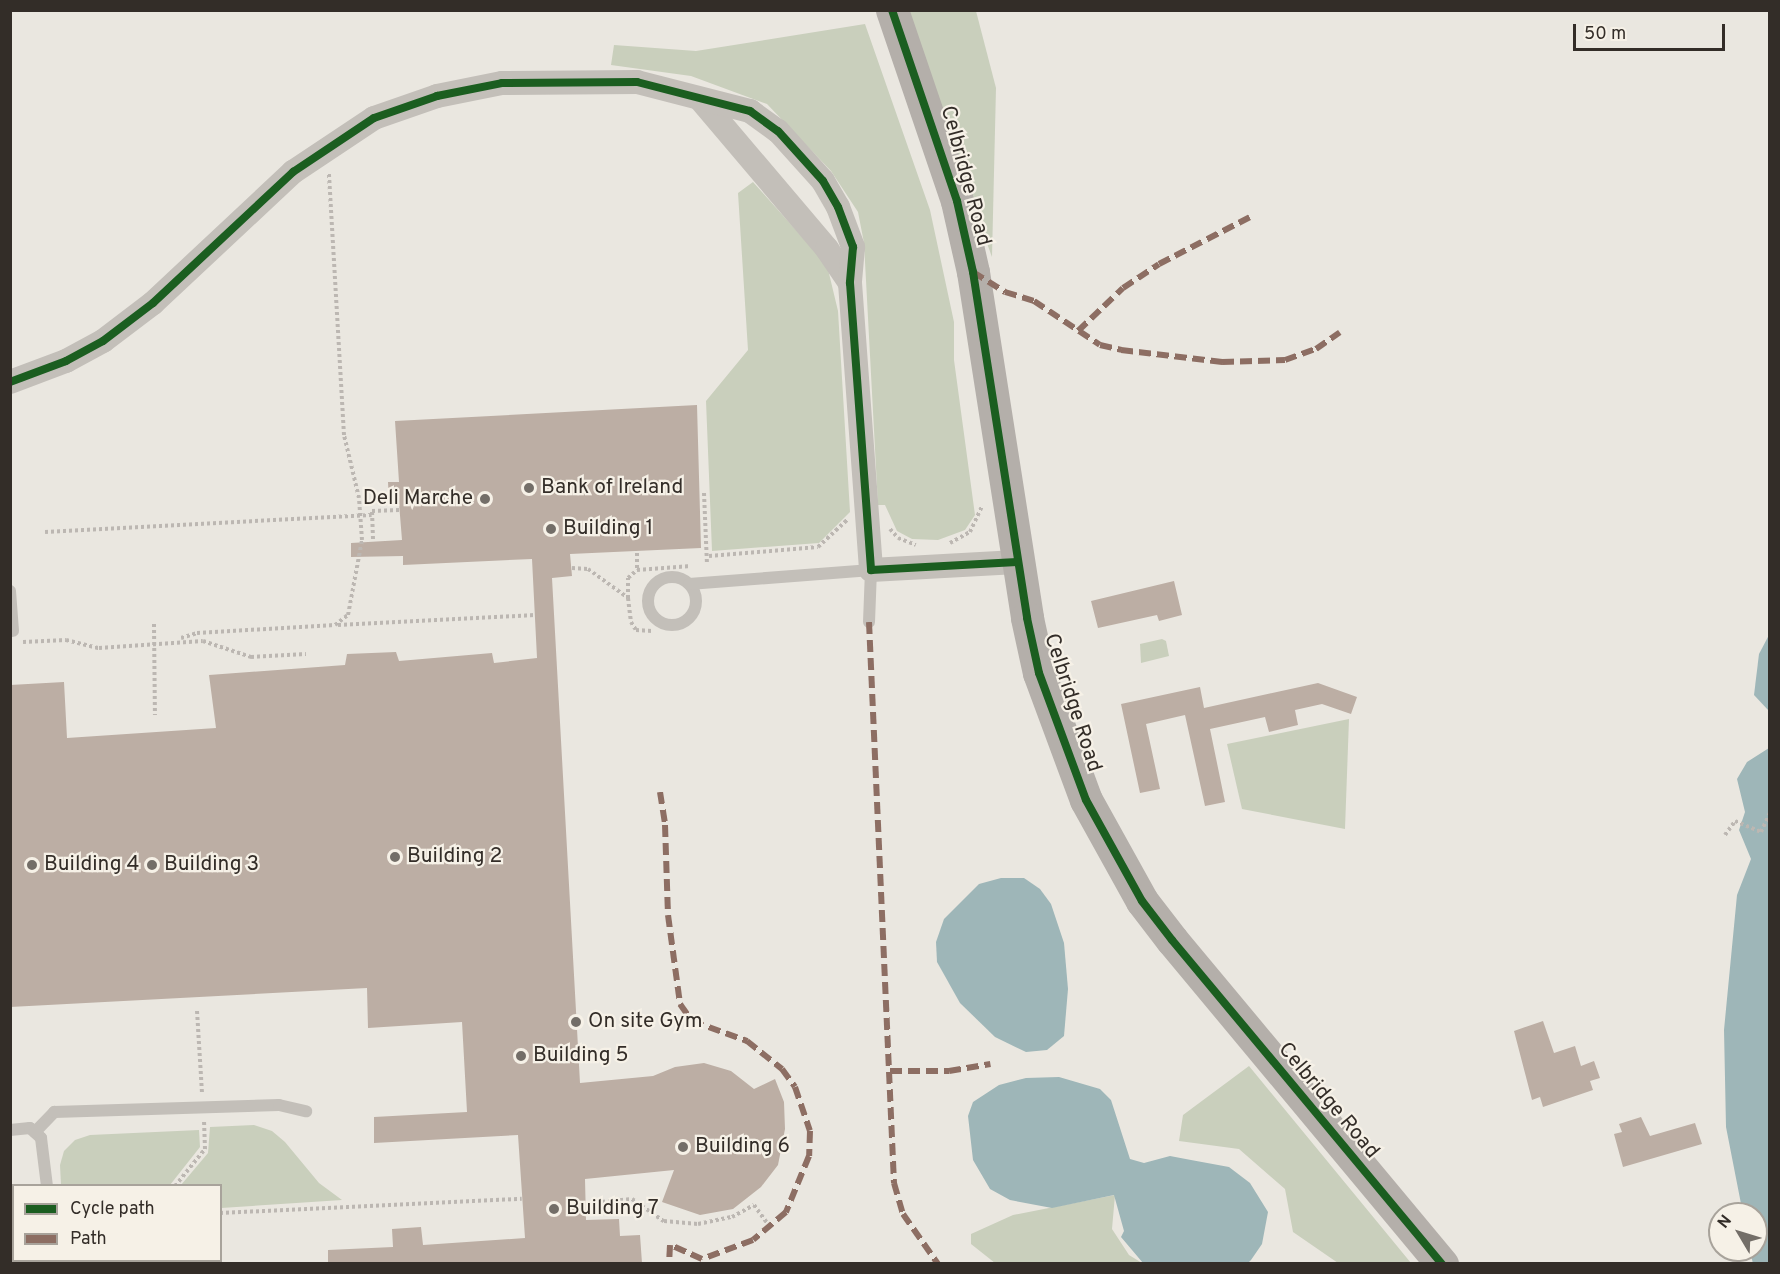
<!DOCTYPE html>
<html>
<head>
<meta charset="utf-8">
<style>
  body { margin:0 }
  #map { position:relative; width:1780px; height:1274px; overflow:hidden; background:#eae7e0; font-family:Overpass,sans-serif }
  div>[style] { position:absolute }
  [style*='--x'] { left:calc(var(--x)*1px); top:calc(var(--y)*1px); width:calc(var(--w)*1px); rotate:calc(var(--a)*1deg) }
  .green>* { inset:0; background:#c9cfbc }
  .water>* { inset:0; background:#9eb6b8 }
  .building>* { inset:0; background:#bcaea4 }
  .path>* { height:4px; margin-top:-2px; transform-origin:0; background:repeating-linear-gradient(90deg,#bcb7b2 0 3px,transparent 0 6px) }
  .service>* { height:12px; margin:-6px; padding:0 6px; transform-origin:6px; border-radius:6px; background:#c3bfb9 }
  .service>.ring { margin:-6px; padding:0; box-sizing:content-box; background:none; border:12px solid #c3bfb9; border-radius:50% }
  .minor>* { height:24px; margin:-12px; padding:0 12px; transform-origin:12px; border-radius:12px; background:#c3bfb9 }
  .secondary>* { height:33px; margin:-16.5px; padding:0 16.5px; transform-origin:16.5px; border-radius:16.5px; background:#b4afaa }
  .quiet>* { height:6px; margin-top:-3px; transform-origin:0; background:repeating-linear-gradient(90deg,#8d6e63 0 12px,transparent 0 18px) }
  .cycleway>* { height:8px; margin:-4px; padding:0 4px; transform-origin:4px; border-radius:4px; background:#1b5e20 }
  .dots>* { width:16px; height:16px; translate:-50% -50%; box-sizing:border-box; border:3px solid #f6f1e7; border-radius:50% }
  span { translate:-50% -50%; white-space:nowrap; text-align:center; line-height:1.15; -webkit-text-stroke:4.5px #f6f1e7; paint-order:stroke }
  .street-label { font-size:21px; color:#332d28 }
  .poi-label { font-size:21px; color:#332d28 }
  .left { translate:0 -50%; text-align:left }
  .right { translate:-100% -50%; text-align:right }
  .frame { position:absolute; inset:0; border:12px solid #332d28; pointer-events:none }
  .legend { position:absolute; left:12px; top:1184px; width:210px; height:78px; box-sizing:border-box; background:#f6f1e7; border:2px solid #a8a39b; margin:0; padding:8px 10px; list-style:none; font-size:18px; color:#332d28 }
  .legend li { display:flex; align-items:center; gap:12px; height:30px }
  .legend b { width:30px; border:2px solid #a8a39b }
  .north { position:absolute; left:1708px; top:1202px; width:60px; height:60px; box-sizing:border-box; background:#f6f1e7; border:2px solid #a8a39b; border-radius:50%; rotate:308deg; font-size:16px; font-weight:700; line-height:24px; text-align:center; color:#332d28 }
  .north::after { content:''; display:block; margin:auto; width:21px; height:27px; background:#736e68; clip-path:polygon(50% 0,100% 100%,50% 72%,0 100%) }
  .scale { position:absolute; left:1573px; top:24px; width:152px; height:27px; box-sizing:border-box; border:3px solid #332d28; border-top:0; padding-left:8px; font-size:18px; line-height:21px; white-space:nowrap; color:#332d28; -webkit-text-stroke:4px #f6f1e7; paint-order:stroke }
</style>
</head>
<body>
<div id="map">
  <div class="green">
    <div style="clip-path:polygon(902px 11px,976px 11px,996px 88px,992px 257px)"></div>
    <div style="clip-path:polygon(865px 24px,930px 210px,954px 322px,954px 360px,975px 515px,965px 530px,938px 540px,912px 539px,897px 531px,885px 505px,878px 505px,864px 243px,858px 212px,831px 171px,767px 104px,691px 76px,611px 65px,614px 45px,696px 51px)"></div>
    <div style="clip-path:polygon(753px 182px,827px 265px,838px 311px,850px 512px,819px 543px,712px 551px,706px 401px,748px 350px,738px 193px)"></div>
    <div style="clip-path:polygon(1162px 639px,1166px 641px,1169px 656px,1141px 663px,1140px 644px)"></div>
    <div style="clip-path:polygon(1349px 719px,1345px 829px,1242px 809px,1227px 744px)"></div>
    <div style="clip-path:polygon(1249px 1066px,1411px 1263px,1338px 1263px,1293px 1232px,1285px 1189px,1239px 1149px,1179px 1141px,1183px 1115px)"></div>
    <div style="clip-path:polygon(254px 1125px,272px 1131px,285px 1142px,319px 1183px,342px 1200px,221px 1208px,220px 1186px,181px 1185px,208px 1153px,210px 1127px)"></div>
    <div style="clip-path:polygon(199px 1130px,200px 1147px,170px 1185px,61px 1185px,60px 1165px,64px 1151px,75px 1140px,90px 1135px)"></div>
    <div style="clip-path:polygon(1115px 1195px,1112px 1229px,1129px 1255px,1142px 1263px,995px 1263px,971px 1244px,971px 1234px,1013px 1215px)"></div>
  </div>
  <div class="water">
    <div style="clip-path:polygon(1769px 635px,1769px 711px,1754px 695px,1759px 654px)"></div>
    <div style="clip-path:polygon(1769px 748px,1770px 1263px,1753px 1264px,1750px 1250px,1756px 1250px,1756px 1214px,1743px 1214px,1726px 1127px,1724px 1030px,1737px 895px,1751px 859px,1739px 830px,1745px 812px,1737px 779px,1747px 762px)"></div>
    <div style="clip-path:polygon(1001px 878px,1024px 878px,1040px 889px,1051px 904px,1064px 943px,1068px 989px,1064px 1036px,1047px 1050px,1026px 1052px,995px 1037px,960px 1003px,937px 962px,936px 942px,944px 919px,979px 884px)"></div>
    <div style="clip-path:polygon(1059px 1077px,1100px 1089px,1111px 1100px,1130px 1159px,1144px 1163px,1170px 1156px,1191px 1160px,1229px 1167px,1250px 1183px,1268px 1212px,1262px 1244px,1251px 1260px,1247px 1264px,1143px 1263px,1121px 1237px,1124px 1231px,1114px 1195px,1052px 1208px,1010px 1200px,990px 1189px,973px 1160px,968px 1116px,973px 1102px,999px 1085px,1026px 1078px)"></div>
  </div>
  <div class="building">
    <div style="clip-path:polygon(697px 405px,701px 548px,570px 554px,572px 576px,552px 578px,580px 1083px,653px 1076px,675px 1067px,704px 1063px,731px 1071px,754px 1089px,775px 1079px,784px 1102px,785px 1129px,778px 1165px,761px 1187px,733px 1209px,700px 1215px,662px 1202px,674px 1170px,585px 1179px,586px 1220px,619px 1219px,620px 1236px,640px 1235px,642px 1263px,328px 1263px,328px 1250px,393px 1247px,392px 1229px,421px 1227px,423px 1245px,525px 1238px,518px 1135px,374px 1143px,374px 1117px,467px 1112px,462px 1022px,368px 1028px,367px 988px,10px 1007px,10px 685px,64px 682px,67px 738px,216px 728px,209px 675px,345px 665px,347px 654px,396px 652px,399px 661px,492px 653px,494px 663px,537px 658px,532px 559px,403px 565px,403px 556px,351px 557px,351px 543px,402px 540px,399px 503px,389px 503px,388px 482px,399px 482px,395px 421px)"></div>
    <div style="clip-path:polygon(1174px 581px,1182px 615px,1159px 621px,1157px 615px,1098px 628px,1091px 601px)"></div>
    <div style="clip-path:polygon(1318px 683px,1357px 697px,1351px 714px,1322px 704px,1295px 710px,1298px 725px,1269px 732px,1265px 717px,1210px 729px,1225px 802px,1205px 806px,1185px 715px,1146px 724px,1160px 789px,1140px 793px,1121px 704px,1200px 687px,1204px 708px)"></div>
    <div style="clip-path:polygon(1543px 1021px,1554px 1053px,1575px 1046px,1581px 1066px,1594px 1061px,1600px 1078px,1590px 1081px,1593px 1090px,1543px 1107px,1540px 1097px,1532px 1100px,1514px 1031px)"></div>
    <div style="clip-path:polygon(1641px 1117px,1650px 1136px,1695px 1123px,1702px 1144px,1623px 1167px,1614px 1134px,1622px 1132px,1619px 1124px)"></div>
  </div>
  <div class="path">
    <div style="--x:704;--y:493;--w:72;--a:87.6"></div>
    <div style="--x:890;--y:529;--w:12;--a:48"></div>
    <div style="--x:898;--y:538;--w:19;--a:21"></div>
    <div style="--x:45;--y:532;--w:327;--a:-3"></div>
    <div style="--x:373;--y:539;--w:28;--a:-92"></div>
    <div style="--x:372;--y:511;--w:27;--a:-2"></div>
    <div style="--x:950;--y:543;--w:23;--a:-29"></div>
    <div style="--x:970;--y:532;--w:29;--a:-65"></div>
    <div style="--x:637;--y:553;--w:17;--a:90"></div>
    <div style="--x:709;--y:556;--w:109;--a:-4.7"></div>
    <div style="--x:818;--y:547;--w:40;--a:-43"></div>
    <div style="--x:572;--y:568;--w:16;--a:4"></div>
    <div style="--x:588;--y:569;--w:49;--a:35.9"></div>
    <div style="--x:628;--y:598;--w:24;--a:83"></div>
    <div style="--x:631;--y:622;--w:9;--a:58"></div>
    <div style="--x:636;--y:630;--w:16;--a:4"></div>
    <div style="--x:628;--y:598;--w:20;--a:-90"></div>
    <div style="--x:628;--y:578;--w:12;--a:-42"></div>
    <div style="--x:637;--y:570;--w:54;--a:-4.2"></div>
    <div style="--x:154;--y:624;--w:91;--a:89.4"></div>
    <div style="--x:338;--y:625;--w:197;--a:-2.9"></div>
    <div style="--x:181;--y:638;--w:17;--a:-17"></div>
    <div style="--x:197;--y:633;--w:138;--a:-3.3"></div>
    <div style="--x:335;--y:625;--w:16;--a:-38"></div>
    <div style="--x:348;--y:615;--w:76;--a:-79.4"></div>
    <div style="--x:362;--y:540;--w:42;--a:-94.1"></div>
    <div style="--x:359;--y:498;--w:65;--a:-103.4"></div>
    <div style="--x:344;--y:435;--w:262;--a:-93.3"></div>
    <div style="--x:23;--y:642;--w:43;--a:-2.7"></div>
    <div style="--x:66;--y:640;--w:34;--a:14"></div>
    <div style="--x:99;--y:648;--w:104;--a:-3.9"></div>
    <div style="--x:203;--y:641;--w:51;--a:18.4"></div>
    <div style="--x:251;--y:657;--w:55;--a:-3.1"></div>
    <div style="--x:1725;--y:835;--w:17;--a:-54"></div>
    <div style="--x:1735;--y:821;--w:28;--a:23"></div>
    <div style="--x:1761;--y:832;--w:21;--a:-65"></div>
    <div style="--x:197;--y:1011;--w:82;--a:86.5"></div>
    <div style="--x:175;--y:1186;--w:48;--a:-51"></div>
    <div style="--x:205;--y:1149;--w:27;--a:-92"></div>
    <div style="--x:590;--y:1203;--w:42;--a:-5.4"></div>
    <div style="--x:632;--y:1199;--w:39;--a:35"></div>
    <div style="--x:664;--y:1221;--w:34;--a:5"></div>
    <div style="--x:698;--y:1224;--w:35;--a:-12"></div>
    <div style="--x:732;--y:1217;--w:25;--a:-29"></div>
    <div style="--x:754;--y:1205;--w:26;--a:54"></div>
    <div style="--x:220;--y:1213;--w:302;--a:-2.7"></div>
    <div style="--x:10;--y:1225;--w:4;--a:0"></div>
    <div style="--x:10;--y:1255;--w:4;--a:-14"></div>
  </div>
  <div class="service">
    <div class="ring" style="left:648px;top:577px;width:36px;height:36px"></div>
    <div style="--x:689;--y:584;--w:183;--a:-4.4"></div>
    <div style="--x:871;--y:570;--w:52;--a:92.2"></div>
    <div style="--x:10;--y:591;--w:40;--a:85.7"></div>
    <div style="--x:10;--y:1130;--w:20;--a:-6"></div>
    <div style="--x:30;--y:1128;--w:15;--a:42"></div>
    <div style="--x:41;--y:1138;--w:48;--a:82.9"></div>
    <div style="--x:35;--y:1132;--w:28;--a:-46"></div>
    <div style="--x:54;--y:1112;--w:225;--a:-1.8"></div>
    <div style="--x:279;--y:1105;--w:28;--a:13"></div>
    <div style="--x:52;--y:1260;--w:4;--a:90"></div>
  </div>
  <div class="minor">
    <div style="--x:700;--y:99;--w:197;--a:49.7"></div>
    <div style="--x:827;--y:249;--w:41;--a:55.9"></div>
    <div style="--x:10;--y:382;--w:60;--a:-20.6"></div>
    <div style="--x:66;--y:361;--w:42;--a:-28.4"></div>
    <div style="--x:103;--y:341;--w:63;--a:-37.2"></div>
    <div style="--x:153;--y:303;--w:192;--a:-43.1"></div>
    <div style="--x:293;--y:172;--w:97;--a:-33.7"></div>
    <div style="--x:374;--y:118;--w:67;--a:-19.2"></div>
    <div style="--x:437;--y:96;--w:66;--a:-11.3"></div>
    <div style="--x:502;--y:83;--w:135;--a:-0.4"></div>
    <div style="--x:637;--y:82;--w:117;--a:14.4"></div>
    <div style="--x:750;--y:111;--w:34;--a:36"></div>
    <div style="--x:778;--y:131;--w:67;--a:48"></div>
    <div style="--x:823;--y:181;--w:30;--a:60"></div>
    <div style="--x:838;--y:207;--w:43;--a:69.4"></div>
    <div style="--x:853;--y:247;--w:36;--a:95"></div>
    <div style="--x:850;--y:283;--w:288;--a:85.8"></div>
    <div style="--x:871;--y:570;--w:146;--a:-3.1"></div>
  </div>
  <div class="secondary">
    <div style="--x:892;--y:10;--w:202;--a:71.2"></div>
    <div style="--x:957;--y:201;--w:73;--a:77.3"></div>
    <div style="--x:973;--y:272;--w:350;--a:81.1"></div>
    <div style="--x:1027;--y:618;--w:56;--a:77.7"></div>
    <div style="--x:1039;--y:673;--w:135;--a:69.7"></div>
    <div style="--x:1086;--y:800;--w:115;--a:61"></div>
    <div style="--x:1142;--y:901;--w:49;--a:52.4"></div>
    <div style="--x:1172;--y:940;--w:422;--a:50.2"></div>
  </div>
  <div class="quiet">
    <div style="--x:973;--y:272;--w:38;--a:32"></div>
    <div style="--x:1005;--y:292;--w:30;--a:17"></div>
    <div style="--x:1034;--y:301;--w:79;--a:33.7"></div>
    <div style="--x:1100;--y:345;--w:22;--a:13"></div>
    <div style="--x:1121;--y:350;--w:102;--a:6.8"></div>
    <div style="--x:1222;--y:362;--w:63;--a:-1.8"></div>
    <div style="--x:1285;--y:360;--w:33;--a:-20"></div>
    <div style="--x:1316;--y:349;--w:29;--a:-35"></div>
    <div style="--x:1078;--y:331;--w:62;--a:-43.7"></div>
    <div style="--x:1123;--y:288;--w:43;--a:-33.7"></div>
    <div style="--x:1159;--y:264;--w:102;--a:-27.3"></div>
    <div style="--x:869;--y:622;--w:562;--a:87.45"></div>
    <div style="--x:894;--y:1183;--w:32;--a:74"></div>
    <div style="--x:903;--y:1214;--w:61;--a:55"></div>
    <div style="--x:660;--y:792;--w:33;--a:81"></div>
    <div style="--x:665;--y:825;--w:90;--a:88.1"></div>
    <div style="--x:668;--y:915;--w:90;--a:82.3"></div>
    <div style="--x:680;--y:1004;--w:21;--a:55"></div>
    <div style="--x:692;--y:1021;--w:59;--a:20"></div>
    <div style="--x:747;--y:1041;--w:45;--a:38.7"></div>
    <div style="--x:782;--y:1069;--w:22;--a:54"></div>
    <div style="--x:795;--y:1087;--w:46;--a:71.2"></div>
    <div style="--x:810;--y:1131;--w:25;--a:92"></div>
    <div style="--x:809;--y:1156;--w:61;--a:112.3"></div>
    <div style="--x:786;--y:1212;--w:43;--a:139.7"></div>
    <div style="--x:753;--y:1240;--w:54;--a:159.6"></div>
    <div style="--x:702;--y:1259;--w:35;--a:-156"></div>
    <div style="--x:670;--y:1245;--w:19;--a:93"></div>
    <div style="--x:890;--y:1071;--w:59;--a:0"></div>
    <div style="--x:949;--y:1071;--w:42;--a:-9.7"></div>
  </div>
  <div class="cycleway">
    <div style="--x:892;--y:10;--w:202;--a:71.2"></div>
    <div style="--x:957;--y:201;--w:73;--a:77.3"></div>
    <div style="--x:973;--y:272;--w:350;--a:81.1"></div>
    <div style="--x:1027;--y:618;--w:56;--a:77.7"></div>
    <div style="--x:1039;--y:673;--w:135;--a:69.7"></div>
    <div style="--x:1086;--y:800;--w:115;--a:61"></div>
    <div style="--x:1142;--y:901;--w:49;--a:52.4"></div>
    <div style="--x:1172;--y:940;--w:422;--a:50.2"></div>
    <div style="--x:10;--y:382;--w:60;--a:-20.6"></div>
    <div style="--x:66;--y:361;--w:42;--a:-28.4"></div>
    <div style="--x:103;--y:341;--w:63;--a:-37.2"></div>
    <div style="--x:153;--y:303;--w:192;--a:-43.1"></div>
    <div style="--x:293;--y:172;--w:97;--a:-33.7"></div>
    <div style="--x:374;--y:118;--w:67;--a:-19.2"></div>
    <div style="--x:437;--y:96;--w:66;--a:-11.3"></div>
    <div style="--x:502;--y:83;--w:135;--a:-0.4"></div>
    <div style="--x:637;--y:82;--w:117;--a:14.4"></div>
    <div style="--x:750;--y:111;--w:34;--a:36"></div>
    <div style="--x:778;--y:131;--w:67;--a:48"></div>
    <div style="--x:823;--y:181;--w:30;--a:60"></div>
    <div style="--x:838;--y:207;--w:43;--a:69.4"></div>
    <div style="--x:853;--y:247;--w:36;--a:95"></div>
    <div style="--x:850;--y:283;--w:288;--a:85.8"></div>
    <div style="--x:871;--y:570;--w:146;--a:-3.1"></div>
  </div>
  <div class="dots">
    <div style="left:529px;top:488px;background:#736e68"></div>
    <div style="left:485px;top:499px;background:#736e68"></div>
    <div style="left:551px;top:529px;background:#736e68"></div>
    <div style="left:395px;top:857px;background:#736e68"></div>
    <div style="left:32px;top:865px;background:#736e68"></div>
    <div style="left:152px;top:865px;background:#736e68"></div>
    <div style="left:576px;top:1022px;background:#736e68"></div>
    <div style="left:521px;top:1056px;background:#736e68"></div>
    <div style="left:683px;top:1147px;background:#736e68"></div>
    <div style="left:554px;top:1209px;background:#736e68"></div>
  </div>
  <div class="street-label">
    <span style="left:965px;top:176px;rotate:75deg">Celbridge Road</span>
    <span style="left:1072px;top:703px;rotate:72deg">Celbridge Road</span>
    <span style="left:1328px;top:1101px;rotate:50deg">Celbridge Road</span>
  </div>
  <div class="poi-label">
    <span class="left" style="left:541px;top:488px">Bank of Ireland</span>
    <span class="right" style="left:473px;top:499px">Deli Marche</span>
    <span class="left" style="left:563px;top:529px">Building 1</span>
    <span class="left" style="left:407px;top:857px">Building 2</span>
    <span class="left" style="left:44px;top:865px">Building 4</span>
    <span class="left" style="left:164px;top:865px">Building 3</span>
    <span class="left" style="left:588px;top:1022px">On site Gym</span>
    <span class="left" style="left:533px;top:1056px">Building 5</span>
    <span class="left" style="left:695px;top:1147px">Building 6</span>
    <span class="left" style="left:566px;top:1209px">Building 7</span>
  </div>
  <div class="frame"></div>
  <ul class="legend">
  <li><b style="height:8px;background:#1b5e20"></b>Cycle path</li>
  <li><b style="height:8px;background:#8d6e63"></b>Path</li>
  </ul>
  <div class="north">N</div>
  <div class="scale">50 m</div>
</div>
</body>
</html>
